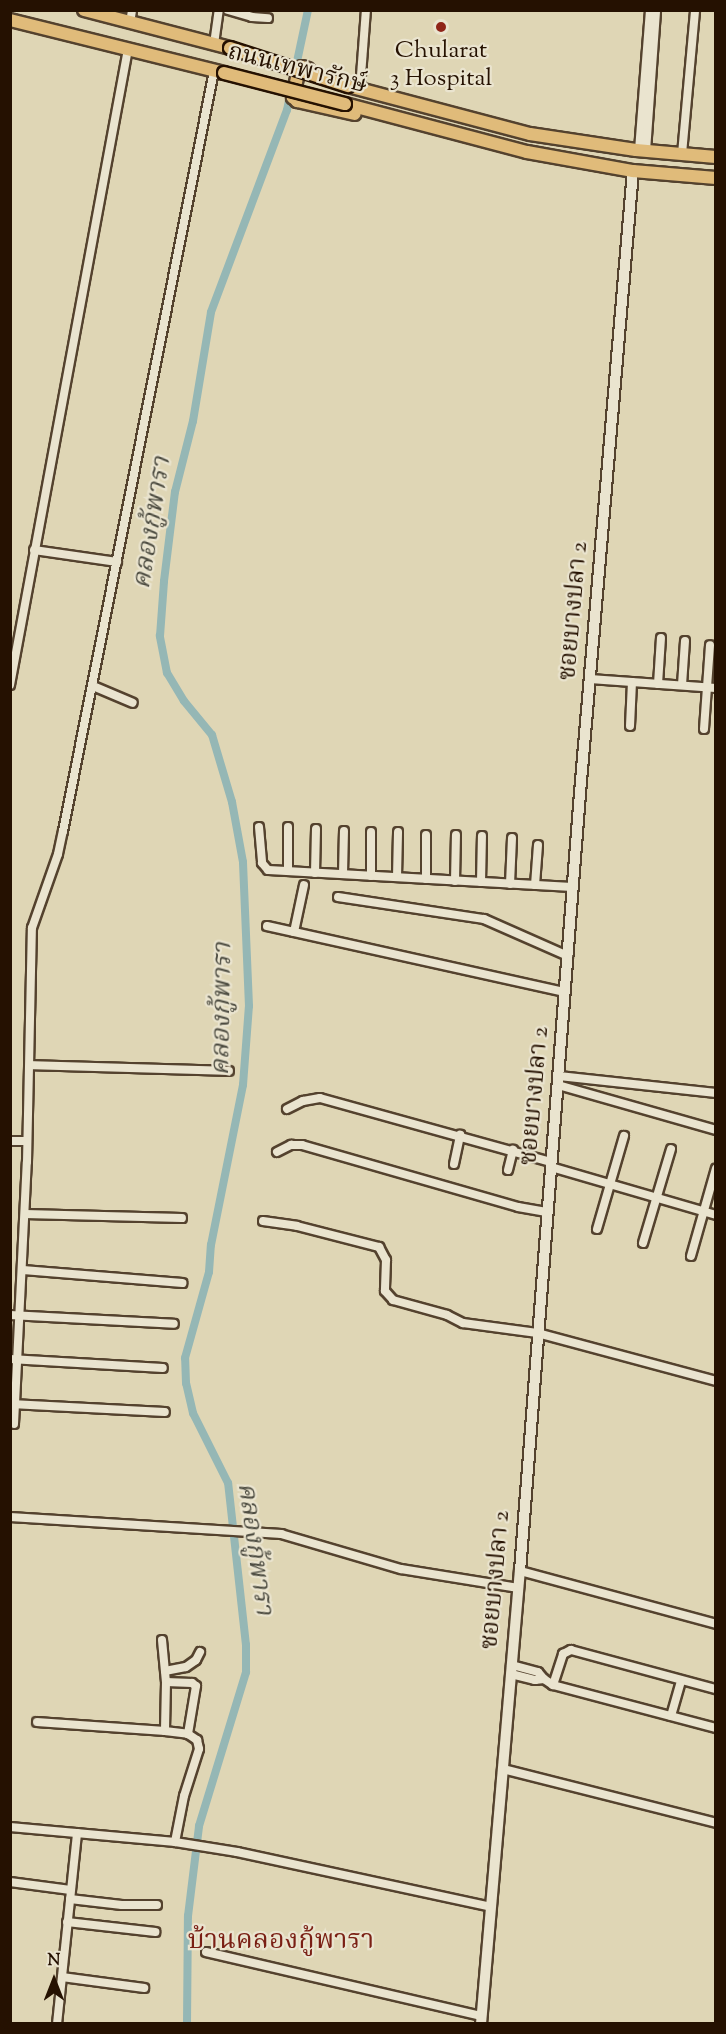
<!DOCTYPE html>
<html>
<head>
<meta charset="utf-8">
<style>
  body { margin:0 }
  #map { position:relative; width:726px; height:2034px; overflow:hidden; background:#dfd6b5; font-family:"Sorts Mill Goudy","Noto Serif Thai",serif }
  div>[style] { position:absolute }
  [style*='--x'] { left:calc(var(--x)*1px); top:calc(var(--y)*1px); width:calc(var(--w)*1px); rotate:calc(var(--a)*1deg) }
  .canal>* { height:8px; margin:-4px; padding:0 4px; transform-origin:4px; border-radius:4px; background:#95b7b5 }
  .roads { filter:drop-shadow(2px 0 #54422e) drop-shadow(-2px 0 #54422e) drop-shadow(0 2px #54422e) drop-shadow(0 -2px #54422e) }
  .street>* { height:8px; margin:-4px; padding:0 4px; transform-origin:4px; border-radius:4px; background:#eae4cf }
  .secondary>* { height:10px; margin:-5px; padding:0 5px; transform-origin:5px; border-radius:5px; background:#eae4cf }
  .primary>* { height:12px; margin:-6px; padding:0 6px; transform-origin:6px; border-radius:6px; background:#e0bb7a }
  .bridges { filter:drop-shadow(2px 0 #251101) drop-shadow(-2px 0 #251101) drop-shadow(0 2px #251101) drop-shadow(0 -2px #251101) }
  .primary-bridge>* { height:12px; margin:-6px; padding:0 6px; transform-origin:6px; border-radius:6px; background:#e0bb7a }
  .dots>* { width:16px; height:16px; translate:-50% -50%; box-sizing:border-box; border:3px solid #eae4cf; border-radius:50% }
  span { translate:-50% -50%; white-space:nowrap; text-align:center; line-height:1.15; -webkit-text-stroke:4.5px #eae4cf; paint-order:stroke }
  .poi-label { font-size:24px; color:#251101 }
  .street-label { font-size:24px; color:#251101 }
  .water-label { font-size:26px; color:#4c4b40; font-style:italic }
  .quarter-label { font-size:27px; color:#7a1f14 }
  .frame { position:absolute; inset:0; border:12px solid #251101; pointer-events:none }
  .north { position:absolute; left:24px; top:1950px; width:60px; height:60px; -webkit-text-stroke:4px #eae4cf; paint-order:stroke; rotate:0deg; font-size:16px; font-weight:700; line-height:24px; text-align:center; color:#251101 }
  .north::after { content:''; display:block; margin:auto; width:21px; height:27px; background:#251101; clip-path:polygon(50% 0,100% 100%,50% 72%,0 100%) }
</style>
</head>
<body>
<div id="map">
  <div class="canal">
    <div style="--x:295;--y:71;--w:62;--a:-78"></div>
    <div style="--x:187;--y:2024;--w:108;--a:-89.5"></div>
    <div style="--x:188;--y:1916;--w:91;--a:-83"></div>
    <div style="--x:199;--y:1826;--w:161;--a:-73"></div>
    <div style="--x:246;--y:1672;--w:27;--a:-90"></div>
    <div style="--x:246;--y:1645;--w:163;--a:-96.3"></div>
    <div style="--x:228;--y:1483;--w:78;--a:-116.6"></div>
    <div style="--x:193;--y:1413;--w:31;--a:-103"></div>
    <div style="--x:186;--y:1383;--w:25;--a:-92"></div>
    <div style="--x:185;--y:1358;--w:89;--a:-74.4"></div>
    <div style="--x:209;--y:1272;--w:27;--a:-86"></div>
    <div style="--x:211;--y:1245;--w:163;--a:-78.7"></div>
    <div style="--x:243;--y:1085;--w:79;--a:-85.7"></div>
    <div style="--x:249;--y:1006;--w:144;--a:-92.4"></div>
    <div style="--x:243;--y:862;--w:61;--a:-100.4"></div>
    <div style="--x:232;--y:802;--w:70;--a:-106.6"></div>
    <div style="--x:212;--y:735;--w:44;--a:-129.5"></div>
    <div style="--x:184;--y:701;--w:33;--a:-121"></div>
    <div style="--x:167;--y:673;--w:38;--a:-101"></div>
    <div style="--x:160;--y:636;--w:55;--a:-85.8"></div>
    <div style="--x:164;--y:581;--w:90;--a:-83"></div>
    <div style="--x:175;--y:492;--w:73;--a:-75.8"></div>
    <div style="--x:193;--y:421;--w:110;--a:-80.6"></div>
    <div style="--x:211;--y:312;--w:216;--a:-69.4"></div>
    <div style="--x:287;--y:110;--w:19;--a:-78"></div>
  </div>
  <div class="roads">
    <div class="street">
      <div style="--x:228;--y:10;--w:25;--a:16"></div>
      <div style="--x:252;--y:17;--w:16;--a:4"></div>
      <div style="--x:130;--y:23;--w:13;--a:-81"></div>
      <div style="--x:214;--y:44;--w:34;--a:-82"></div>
      <div style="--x:360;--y:89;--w:79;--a:-85.7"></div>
      <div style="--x:639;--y:150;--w:140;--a:-85.5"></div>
      <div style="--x:646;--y:151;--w:141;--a:-85.9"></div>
      <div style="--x:682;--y:154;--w:145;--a:-84.8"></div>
      <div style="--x:34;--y:550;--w:84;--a:8.2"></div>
      <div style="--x:590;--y:679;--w:126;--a:4.1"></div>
      <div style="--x:658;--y:684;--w:46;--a:-86.3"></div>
      <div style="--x:10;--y:685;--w:647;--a:-79.49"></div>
      <div style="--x:682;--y:685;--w:44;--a:-86.1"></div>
      <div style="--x:93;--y:686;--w:43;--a:23"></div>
      <div style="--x:630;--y:726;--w:44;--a:-87.4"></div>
      <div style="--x:704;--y:729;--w:84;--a:-85.9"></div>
      <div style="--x:259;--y:827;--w:36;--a:85"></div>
      <div style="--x:262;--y:863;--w:9;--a:49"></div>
      <div style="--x:268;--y:870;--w:305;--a:3.2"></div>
      <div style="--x:288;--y:827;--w:44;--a:90"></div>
      <div style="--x:371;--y:832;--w:44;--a:90"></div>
      <div style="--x:315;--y:873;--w:44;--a:-88.7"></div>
      <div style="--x:343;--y:874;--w:43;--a:-88.7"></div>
      <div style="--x:397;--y:877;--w:45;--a:-88.7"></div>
      <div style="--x:426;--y:879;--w:44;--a:-90"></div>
      <div style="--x:455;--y:881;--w:46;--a:-88.8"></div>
      <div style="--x:481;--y:882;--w:46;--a:-88.8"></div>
      <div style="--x:510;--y:884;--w:46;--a:-87.5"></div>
      <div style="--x:535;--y:885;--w:40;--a:-85.7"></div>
      <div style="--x:338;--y:897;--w:148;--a:8.6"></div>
      <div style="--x:484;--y:919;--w:92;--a:23.8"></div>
      <div style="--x:267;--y:926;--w:304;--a:12.5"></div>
      <div style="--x:294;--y:932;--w:48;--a:-78"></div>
      <div style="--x:30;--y:1065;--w:199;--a:1.7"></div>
      <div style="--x:559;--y:1076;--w:158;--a:6.2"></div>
      <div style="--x:558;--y:1085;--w:164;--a:15.9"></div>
      <div style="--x:287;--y:1109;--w:18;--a:-27"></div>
      <div style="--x:303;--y:1101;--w:17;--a:-10"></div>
      <div style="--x:320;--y:1098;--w:240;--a:15.5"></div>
      <div style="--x:10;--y:1141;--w:17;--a:0"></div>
      <div style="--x:277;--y:1152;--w:16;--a:-27"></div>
      <div style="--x:291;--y:1145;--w:11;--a:0"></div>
      <div style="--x:302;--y:1145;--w:225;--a:16"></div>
      <div style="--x:518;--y:1207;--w:29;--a:10"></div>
      <div style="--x:454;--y:1164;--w:30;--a:-78"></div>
      <div style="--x:551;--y:1167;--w:172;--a:16.2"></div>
      <div style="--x:508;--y:1170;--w:21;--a:-76"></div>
      <div style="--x:25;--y:1214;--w:157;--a:1.5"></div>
      <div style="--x:263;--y:1221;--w:34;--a:8"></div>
      <div style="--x:297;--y:1226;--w:85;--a:14.4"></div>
      <div style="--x:379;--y:1247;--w:15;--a:62"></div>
      <div style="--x:386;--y:1260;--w:31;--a:92"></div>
      <div style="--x:385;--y:1291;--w:12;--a:48"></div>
      <div style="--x:393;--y:1300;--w:56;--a:15.5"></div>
      <div style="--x:447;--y:1315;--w:18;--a:27"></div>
      <div style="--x:463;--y:1323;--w:75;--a:7.7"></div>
      <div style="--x:537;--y:1333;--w:185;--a:15"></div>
      <div style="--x:597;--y:1229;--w:97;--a:-73.8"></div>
      <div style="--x:643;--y:1243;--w:98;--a:-73.4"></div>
      <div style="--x:691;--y:1256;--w:91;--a:-74.1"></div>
      <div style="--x:23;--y:1270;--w:160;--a:4.7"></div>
      <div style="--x:10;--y:1315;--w:164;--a:3.1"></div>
      <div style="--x:10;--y:1359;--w:153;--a:3.4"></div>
      <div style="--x:11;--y:1404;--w:154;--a:3"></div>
      <div style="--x:14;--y:1424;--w:262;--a:-87.2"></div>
      <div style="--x:27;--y:1162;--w:234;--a:-88.8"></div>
      <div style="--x:32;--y:928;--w:78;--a:-70.6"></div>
      <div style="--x:58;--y:854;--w:24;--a:-78"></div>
      <div style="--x:63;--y:831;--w:775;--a:-78.76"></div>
      <div style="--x:10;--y:1517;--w:272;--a:3.6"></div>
      <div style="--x:281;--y:1534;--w:125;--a:16.3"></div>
      <div style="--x:401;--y:1569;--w:119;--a:9.2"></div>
      <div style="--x:520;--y:1571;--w:203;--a:15.1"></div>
      <div style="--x:162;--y:1640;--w:42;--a:84.6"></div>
      <div style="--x:166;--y:1682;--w:49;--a:91.2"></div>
      <div style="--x:165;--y:1731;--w:23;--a:7"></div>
      <div style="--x:188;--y:1734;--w:11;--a:34"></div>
      <div style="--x:197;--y:1740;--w:9;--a:77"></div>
      <div style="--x:199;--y:1749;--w:49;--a:107.7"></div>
      <div style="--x:184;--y:1796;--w:47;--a:101.1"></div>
      <div style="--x:165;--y:1671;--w:21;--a:-11"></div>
      <div style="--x:186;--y:1667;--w:12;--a:-35"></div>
      <div style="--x:196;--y:1660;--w:9;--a:-63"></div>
      <div style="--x:511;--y:1674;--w:25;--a:14"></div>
      <div style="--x:535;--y:1680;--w:9;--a:-6"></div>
      <div style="--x:544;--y:1679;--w:9;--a:-131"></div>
      <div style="--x:538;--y:1672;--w:28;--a:-165"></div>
      <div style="--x:544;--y:1679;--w:11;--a:34"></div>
      <div style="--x:553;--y:1685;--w:169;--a:14.8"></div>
      <div style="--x:166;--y:1682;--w:26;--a:2"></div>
      <div style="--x:192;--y:1683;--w:5;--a:37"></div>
      <div style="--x:196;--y:1686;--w:49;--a:99.5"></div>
      <div style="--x:553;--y:1685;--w:33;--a:-72"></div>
      <div style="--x:563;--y:1654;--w:9;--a:-27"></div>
      <div style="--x:571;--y:1650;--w:150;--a:15.1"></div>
      <div style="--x:671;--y:1716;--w:37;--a:-74"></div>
      <div style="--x:37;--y:1722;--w:128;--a:4"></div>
      <div style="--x:503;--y:1769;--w:220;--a:14.2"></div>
      <div style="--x:10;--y:1827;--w:166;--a:5.2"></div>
      <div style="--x:175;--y:1842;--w:63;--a:9.2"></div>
      <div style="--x:237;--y:1852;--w:260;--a:12.2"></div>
      <div style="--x:10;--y:1882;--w:61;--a:7.6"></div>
      <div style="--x:70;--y:1899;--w:52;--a:6.6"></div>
      <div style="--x:122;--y:1905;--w:35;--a:0"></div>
      <div style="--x:67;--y:1922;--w:89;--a:6.5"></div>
      <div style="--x:206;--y:1952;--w:282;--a:13.1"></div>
      <div style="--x:62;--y:1977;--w:83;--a:7.6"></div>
      <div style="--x:57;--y:2024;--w:192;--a:-84"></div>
    </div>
    <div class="secondary">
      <div style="--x:481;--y:2024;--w:455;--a:-85.1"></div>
      <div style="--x:520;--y:1571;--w:780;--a:-85.59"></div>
      <div style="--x:580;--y:793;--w:624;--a:-85.13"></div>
    </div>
    <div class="primary">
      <div style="--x:84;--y:10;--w:151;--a:14.6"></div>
      <div style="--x:10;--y:20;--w:220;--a:13.9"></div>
      <div style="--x:308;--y:69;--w:6;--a:-162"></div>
      <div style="--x:302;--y:67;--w:7;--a:124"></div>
      <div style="--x:298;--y:73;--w:25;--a:102"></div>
      <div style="--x:293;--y:97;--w:6;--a:45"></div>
      <div style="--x:297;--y:101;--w:59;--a:12.6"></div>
      <div style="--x:348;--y:86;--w:188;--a:14.8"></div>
      <div style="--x:530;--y:134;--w:107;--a:8.6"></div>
      <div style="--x:636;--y:150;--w:80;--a:5"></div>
      <div style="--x:345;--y:104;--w:188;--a:14.8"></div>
      <div style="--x:527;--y:152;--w:108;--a:10.2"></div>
      <div style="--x:633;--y:171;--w:83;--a:4.8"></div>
    </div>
  </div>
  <div class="bridges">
    <div class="primary-bridge">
      <div style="--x:230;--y:48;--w:124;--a:17.9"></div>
      <div style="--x:224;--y:73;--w:125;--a:14.4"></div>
    </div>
  </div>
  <div class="dots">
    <div style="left:441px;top:27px;background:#8f2418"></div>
  </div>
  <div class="poi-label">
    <span style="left:441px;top:66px">Chularat<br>3 Hospital</span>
  </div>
  <div class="street-label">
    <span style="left:297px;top:70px;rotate:14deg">ถนนเทพารักษ์</span>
    <span style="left:575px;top:611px;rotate:-85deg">ซอยบางปลา 2</span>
    <span style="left:536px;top:1096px;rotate:-85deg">ซอยบางปลา 2</span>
    <span style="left:497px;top:1580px;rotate:-85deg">ซอยบางปลา 2</span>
  </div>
  <div class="water-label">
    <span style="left:153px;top:523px;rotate:-81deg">คลองกู้พารา</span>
    <span style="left:223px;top:1009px;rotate:-89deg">คลองกู้พารา</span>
    <span style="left:254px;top:1549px;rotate:82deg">คลองกู้พารา</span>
  </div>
  <div class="quarter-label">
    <span style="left:281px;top:1942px">บ้านคลองกู้พารา</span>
  </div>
  <div class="frame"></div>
  <div class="north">N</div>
</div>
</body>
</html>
